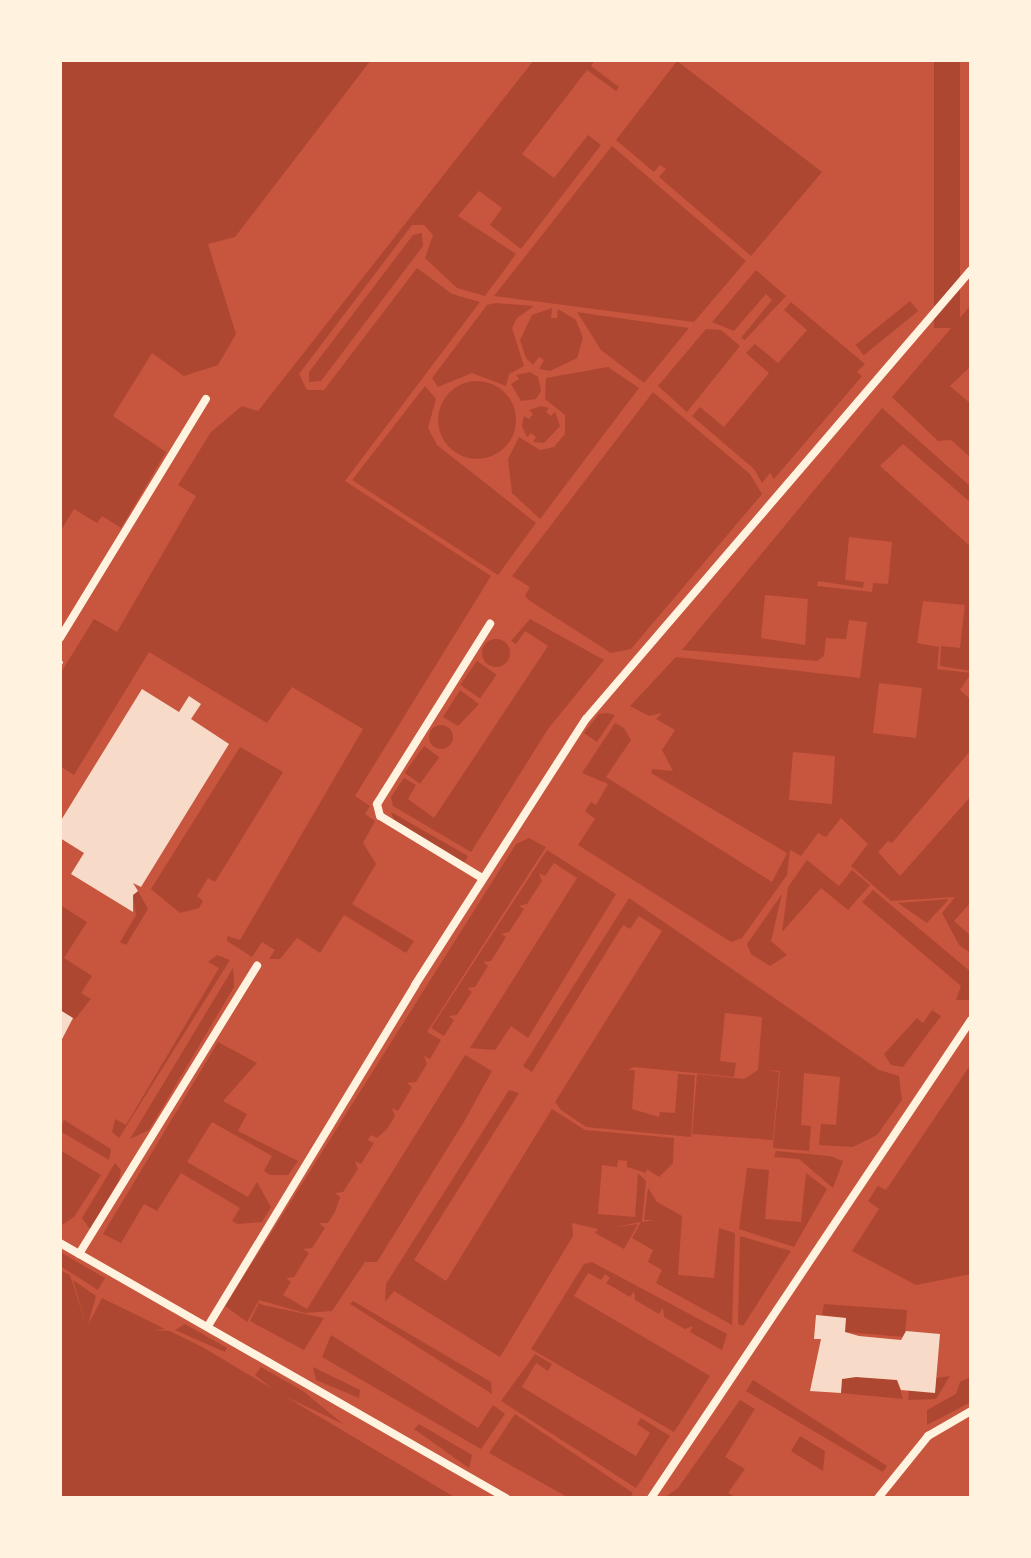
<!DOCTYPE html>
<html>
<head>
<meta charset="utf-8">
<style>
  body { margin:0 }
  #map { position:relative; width:1031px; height:1558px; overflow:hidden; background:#c8553d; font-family:Raleway,sans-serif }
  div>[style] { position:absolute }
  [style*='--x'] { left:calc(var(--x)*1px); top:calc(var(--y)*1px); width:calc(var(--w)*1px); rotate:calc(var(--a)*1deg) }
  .green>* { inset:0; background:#ae4732; transform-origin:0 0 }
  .round { border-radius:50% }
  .building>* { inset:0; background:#f7dbc8 }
  .service>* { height:4px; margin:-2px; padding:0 2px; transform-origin:2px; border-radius:2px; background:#fff3e0 }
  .minor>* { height:8px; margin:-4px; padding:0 4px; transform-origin:4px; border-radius:4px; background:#fff3e0 }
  span { translate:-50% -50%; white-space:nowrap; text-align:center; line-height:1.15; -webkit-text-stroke:8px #fff3e0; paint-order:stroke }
  .frame { position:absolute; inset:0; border:62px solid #fff3e0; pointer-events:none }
</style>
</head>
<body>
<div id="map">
  <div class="green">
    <div style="clip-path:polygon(60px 60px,371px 60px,235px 237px,208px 244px,236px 334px,218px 365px,184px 376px,152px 353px,113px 416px,166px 452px,121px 528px,102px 516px,97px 523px,74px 509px,60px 532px)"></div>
    <div style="clip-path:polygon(534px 60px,595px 60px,591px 66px,619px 87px,616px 91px,587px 70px,522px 154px,554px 178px,588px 135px,601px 145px,521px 249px,490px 225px,502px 208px,479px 191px,458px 216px,516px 254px,485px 296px,457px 288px,425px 258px,433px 235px,424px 225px,412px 225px,299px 374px,307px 390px,324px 390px,417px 268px,452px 294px,480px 302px,345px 481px,491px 576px,355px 796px,370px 806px,365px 814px,375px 821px,363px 843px,376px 864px,352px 904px,414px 941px,406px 953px,344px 915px,320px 953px,297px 938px,280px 959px,269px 959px,275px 950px,262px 942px,252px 957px,227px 941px,227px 936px,240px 940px,363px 729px,292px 687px,267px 723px,149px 652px,74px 775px,60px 766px,60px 674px,94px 619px,117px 632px,196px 496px,178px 485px,211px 432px,242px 406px,258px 411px)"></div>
    <div style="left:934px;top:60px;width:26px;height:268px"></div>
    <div style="clip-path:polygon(677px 61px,822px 172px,751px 256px,659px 177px,666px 169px,660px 165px,654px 172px,616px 140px)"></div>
    <div style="clip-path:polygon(612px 146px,746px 261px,694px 322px,494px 296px)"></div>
    <div style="clip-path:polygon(422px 233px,423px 246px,321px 381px,309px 382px,309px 372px,413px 235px)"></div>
    <div style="clip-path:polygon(756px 270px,786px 296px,745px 340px,741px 338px,772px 300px,766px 294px,734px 331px,712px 322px)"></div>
    <div style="left:910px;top:301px;width:13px;height:70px;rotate:51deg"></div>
    <div style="clip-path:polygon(791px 302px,865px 364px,857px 372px,862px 376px,774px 479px,770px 473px,762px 483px,754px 469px,692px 416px,700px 407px,724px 427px,769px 373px,746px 353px,755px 344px,778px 363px,807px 330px,784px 310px)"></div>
    <div style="clip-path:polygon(495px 303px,534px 306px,517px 318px,512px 328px,524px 366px,509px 374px,506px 386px,472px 373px,438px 387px,432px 378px,487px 305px)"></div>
    <div style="clip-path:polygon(971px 305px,971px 366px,950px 386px,971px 404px,971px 458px,951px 440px,938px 441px,892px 397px)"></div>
    <div style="clip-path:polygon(552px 308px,551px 318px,557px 318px,558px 309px,576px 320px,583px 338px,577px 358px,550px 371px,539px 369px,544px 360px,539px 357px,533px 365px,526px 358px,520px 340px,532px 315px)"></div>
    <div style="clip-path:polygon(577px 312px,597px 315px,689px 328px,644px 383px,601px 350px)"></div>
    <div style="clip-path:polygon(706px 329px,721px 330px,740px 346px,687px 412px,658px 386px)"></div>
    <div style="clip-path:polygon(608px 367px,639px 388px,540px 519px,512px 493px,508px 459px,519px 437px,540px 450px,554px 447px,565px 434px,565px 415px,545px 399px,546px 378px)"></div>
    <div style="clip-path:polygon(530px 372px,538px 377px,541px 391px,536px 399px,521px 401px,511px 384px,519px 379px,516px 375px)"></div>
    <div class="round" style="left:438px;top:381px;width:78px;height:78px"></div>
    <div style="clip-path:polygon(425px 386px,436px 399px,428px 428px,437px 445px,536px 523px,498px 575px,352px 480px)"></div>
    <div style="clip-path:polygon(653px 392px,750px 474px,762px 494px,631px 649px,611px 653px,530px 601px,525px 596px,530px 587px,512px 576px)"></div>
    <div style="clip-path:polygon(541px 406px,549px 408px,546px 412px,551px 416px,555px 412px,560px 426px,544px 443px,533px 442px,536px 437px,531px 433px,527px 437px,522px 426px,524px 416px,529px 419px,533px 414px,529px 410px)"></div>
    <div style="clip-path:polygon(evenodd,882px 408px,971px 487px,971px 503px,903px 444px,880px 466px,971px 547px,971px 671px,940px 666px,941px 646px,960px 648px,965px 605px,923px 601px,917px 643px,939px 647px,937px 669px,971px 673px,960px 690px,971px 700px,971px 750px,892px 843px,888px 841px,878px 852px,900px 876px,971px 796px,971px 902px,954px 921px,971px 936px,971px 953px,959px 945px,942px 913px,955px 897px,891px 901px,851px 866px,868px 844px,841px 818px,826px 837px,818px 833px,801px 856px,790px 850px,787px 875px,742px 938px,731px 942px,578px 845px,595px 819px,585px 811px,591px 802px,596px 805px,608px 784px,582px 773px,615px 723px,624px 728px,631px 740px,606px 777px,772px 882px,787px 853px,651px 773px,652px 769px,673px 771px,662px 750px,675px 730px,656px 719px,662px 713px,649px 716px,630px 706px,676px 657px,860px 678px,867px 622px,849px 620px,846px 639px,826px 638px,824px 656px,817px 661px,682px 650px,882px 408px,849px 537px,892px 542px,888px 584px,873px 583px,872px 592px,817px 586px,818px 581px,863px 588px,864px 582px,845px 580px,849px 537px,882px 408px,765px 595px,808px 599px,805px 645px,761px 638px,765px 595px,882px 408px,879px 683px,922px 688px,916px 738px,873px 733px,879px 683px,882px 408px,793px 752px,835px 756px,832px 804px,789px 800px,793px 752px)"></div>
    <div style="clip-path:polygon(530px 619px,604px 660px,548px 729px,471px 852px,393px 806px,391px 797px,404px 778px,416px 785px,408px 799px,434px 818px,548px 646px,525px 631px,516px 644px,511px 641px)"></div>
    <div class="round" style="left:482px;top:639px;width:28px;height:28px"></div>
    <div style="left:477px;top:661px;width:24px;height:29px;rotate:35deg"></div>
    <div style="clip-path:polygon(460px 690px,479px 704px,458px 726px,443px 717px)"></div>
    <div style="clip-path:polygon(607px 713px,615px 715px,597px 742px,584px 733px,599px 714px)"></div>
    <div class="round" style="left:429px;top:725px;width:24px;height:24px"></div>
    <div style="left:424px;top:746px;width:19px;height:33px;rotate:36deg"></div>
    <div style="clip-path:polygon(240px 747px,283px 772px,215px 882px,208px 878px,197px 896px,203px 901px,199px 908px,180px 913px,151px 889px)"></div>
    <div style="clip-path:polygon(391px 812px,468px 856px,463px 864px,394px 820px)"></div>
    <div style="clip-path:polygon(529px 838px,546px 847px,427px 1032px,441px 1040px,430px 1059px,424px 1056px,427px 1064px,416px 1082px,407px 1083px,412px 1087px,398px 1111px,392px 1108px,395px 1116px,387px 1129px,377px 1138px,371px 1135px,368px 1140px,374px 1143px,361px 1164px,355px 1161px,358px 1169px,343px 1192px,335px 1193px,340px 1197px,335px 1212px,328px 1223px,319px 1223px,325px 1228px,312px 1248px,303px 1249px,309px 1253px,294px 1277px,286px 1278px,291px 1282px,283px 1295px,307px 1309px,465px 1055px,492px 1071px,465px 1120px,377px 1262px,365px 1262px,332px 1311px,305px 1313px,259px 1300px,247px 1322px,225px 1306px,516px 844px)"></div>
    <div style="clip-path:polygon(547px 850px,616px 894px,528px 1038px,511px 1026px,495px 1050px,470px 1048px,577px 878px,554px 863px,545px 876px,539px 873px,542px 881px,527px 904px,519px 906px,524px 909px,509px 932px,501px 934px,506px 937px,491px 961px,483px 962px,488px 966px,475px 987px,467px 988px,472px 992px,457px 1015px,449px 1016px,454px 1020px,444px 1036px,431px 1028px)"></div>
    <div style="clip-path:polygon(807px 860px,839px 886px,852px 870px,870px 885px,848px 910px,821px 888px,782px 932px,788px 887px)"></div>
    <div style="clip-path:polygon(873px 890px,971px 972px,969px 1000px,956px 1000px,961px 986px,862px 902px)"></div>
    <div style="clip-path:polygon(138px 891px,148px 909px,126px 945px,120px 942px,136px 915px,133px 895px)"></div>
    <div style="clip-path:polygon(782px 894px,771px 941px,787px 955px,770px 966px,751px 954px,747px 944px)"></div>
    <div style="clip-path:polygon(629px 898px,879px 1070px,899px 1076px,902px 1100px,877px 1135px,853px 1147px,819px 1145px,821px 1124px,836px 1125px,840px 1077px,804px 1073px,801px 1125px,811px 1126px,809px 1151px,773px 1148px,780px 1071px,764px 1070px,779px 1072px,773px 1140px,692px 1134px,697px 1074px,744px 1079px,758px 1070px,762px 1017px,725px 1013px,720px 1061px,736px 1063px,734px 1077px,634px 1067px,628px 1070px,635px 1070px,632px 1109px,659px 1117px,660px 1112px,675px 1113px,678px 1074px,695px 1075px,691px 1137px,586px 1127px,561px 1110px,555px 1102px,662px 931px,639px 916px,630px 929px,623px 925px,532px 1072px,523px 1066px)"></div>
    <div style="clip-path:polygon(949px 899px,927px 923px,898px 903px)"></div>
    <div style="clip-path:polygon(60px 905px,87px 922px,64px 958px,92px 976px,81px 993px,91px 999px,75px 1019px,60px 1010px)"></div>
    <div style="clip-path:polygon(217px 955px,230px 960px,119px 1138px,112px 1132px,115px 1119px,126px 1125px,219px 968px,208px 962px)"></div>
    <div style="clip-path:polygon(233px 968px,234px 987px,149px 1130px,130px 1139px)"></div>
    <div style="clip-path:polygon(932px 1010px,941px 1016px,903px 1067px,891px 1065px,884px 1054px,917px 1018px,923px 1023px)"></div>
    <div style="clip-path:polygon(218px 1042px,257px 1063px,223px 1101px,247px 1114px,238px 1131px,298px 1161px,288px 1175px,270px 1175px,264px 1171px,272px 1156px,212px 1122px,187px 1162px,248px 1197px,257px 1182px,271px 1207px,262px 1222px,238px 1224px,232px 1221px,240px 1208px,181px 1173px,157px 1211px,144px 1204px,121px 1243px,103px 1234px)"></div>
    <div style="clip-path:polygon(971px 1064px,971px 1274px,916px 1285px,852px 1251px,879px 1209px,868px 1201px,878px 1186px,886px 1190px)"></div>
    <div style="clip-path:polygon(509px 1090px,519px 1093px,414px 1260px,446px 1281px,552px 1109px,585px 1130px,674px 1138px,673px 1163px,659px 1177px,647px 1169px,646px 1173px,627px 1167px,627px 1161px,618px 1160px,617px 1167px,602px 1165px,598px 1214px,635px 1217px,638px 1173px,646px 1181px,642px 1222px,654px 1220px,644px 1220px,648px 1188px,657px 1202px,682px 1216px,678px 1275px,714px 1278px,719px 1228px,735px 1233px,732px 1325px,656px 1283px,662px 1270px,648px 1262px,653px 1250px,632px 1238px,641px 1222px,615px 1227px,638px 1224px,624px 1249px,595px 1233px,598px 1229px,572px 1223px,573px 1236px,500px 1357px,394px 1291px,385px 1302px,386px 1284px)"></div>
    <div style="clip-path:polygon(64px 1120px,111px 1149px,109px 1160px,60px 1131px)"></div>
    <div style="clip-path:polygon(60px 1150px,101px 1175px,74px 1217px,62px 1225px)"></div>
    <div style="clip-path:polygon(776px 1151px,830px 1156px,843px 1161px,833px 1188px,799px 1159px,774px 1157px)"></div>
    <div style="clip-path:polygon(115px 1163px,121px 1170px,119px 1180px,90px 1229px,82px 1218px)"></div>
    <div style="clip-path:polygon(747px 1168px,769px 1170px,765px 1219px,801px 1222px,806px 1173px,827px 1189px,794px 1247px,739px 1229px)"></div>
    <div style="clip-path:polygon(740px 1236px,791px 1251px,743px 1326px,738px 1324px)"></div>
    <div style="clip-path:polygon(60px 1252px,105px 1278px,98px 1290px,60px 1266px)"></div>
    <div style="clip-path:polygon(592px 1262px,727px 1334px,722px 1350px,690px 1332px,693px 1326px,685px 1329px,664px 1317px,663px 1308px,659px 1314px,635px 1300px,634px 1291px,630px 1297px,606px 1283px,610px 1278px,605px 1274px,601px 1280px,588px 1273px,574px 1296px,710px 1376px,674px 1432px,531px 1349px,584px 1264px)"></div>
    <div style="clip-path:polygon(60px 1270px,70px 1275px,86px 1325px,73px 1280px,96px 1296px,88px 1325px,102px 1298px,165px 1329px,152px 1330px,170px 1331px,204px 1348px,456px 1498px,60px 1498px)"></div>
    <div style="clip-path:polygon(353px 1301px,491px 1382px,492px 1394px,350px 1304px)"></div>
    <div style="clip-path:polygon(259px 1303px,263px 1305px,324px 1318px,304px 1350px,250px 1321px)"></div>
    <div style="clip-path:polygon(824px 1304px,907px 1310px,905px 1337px,845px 1332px,846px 1318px,822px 1315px)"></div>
    <div style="clip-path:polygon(185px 1324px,227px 1348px,225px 1352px,175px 1330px)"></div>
    <div style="clip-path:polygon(331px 1335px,478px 1428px,493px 1405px,505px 1414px,481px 1449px,322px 1357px)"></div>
    <div style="clip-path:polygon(535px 1354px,552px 1364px,548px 1371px,536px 1363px,522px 1387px,636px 1456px,650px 1433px,637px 1424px,641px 1418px,670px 1436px,636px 1488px,501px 1401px)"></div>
    <div style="clip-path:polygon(261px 1367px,303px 1391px,343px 1424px,278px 1393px,255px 1375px)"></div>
    <div style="clip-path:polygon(313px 1367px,360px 1390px,359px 1398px,316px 1380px)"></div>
    <div style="clip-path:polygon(950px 1376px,936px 1399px,908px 1400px,909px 1390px,935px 1392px,936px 1378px)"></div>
    <div style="clip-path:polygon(856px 1377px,897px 1380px,903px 1399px,841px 1393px,842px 1379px)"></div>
    <div style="clip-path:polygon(971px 1377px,971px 1402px,927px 1425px,927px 1410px,956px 1394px,960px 1382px)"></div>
    <div style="clip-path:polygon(753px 1380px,887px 1466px,883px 1472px,746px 1391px)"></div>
    <div style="clip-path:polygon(740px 1400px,755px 1409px,725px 1457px,745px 1469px,728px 1493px,737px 1498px,664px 1498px,678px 1488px)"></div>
    <div style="clip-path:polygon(515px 1414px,633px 1493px,630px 1498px,569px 1498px,489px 1453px)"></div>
    <div style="clip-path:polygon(419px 1424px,472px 1455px,469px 1468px,414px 1429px)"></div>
    <div style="clip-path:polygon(800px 1436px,825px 1451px,823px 1471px,791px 1451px)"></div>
  </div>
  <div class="building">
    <div style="clip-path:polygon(142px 689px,179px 712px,189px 696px,201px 704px,191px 719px,229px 744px,141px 887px,133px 883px,138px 891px,133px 895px,133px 912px,71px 874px,84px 853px,60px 838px,60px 822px)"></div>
    <div style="clip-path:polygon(60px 1010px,73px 1018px,60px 1043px)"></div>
    <div style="clip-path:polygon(816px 1315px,846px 1318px,845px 1332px,859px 1336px,901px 1340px,906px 1331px,940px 1334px,935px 1393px,901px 1390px,897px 1380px,856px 1377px,842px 1379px,841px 1393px,810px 1391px,821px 1339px,814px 1339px)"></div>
  </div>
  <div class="service">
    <div style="--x:60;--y:664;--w:2;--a:-63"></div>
  </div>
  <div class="minor">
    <div style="--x:60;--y:638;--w:280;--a:-58.6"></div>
    <div style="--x:482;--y:878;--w:119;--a:-148.7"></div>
    <div style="--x:380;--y:816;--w:12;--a:-104"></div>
    <div style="--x:377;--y:804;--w:213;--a:-57.9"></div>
    <div style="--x:60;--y:1243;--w:514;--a:29.76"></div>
    <div style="--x:79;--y:1254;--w:339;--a:-58.3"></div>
    <div style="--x:208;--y:1326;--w:399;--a:-58.7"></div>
    <div style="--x:415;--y:985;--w:316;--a:-57.3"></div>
    <div style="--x:586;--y:719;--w:591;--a:-49.39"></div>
    <div style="--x:651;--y:1498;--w:575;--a:-56.2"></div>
    <div style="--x:878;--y:1498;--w:80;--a:-51.1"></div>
    <div style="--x:928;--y:1436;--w:50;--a:-30.2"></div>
  </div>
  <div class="frame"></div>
</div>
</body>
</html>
